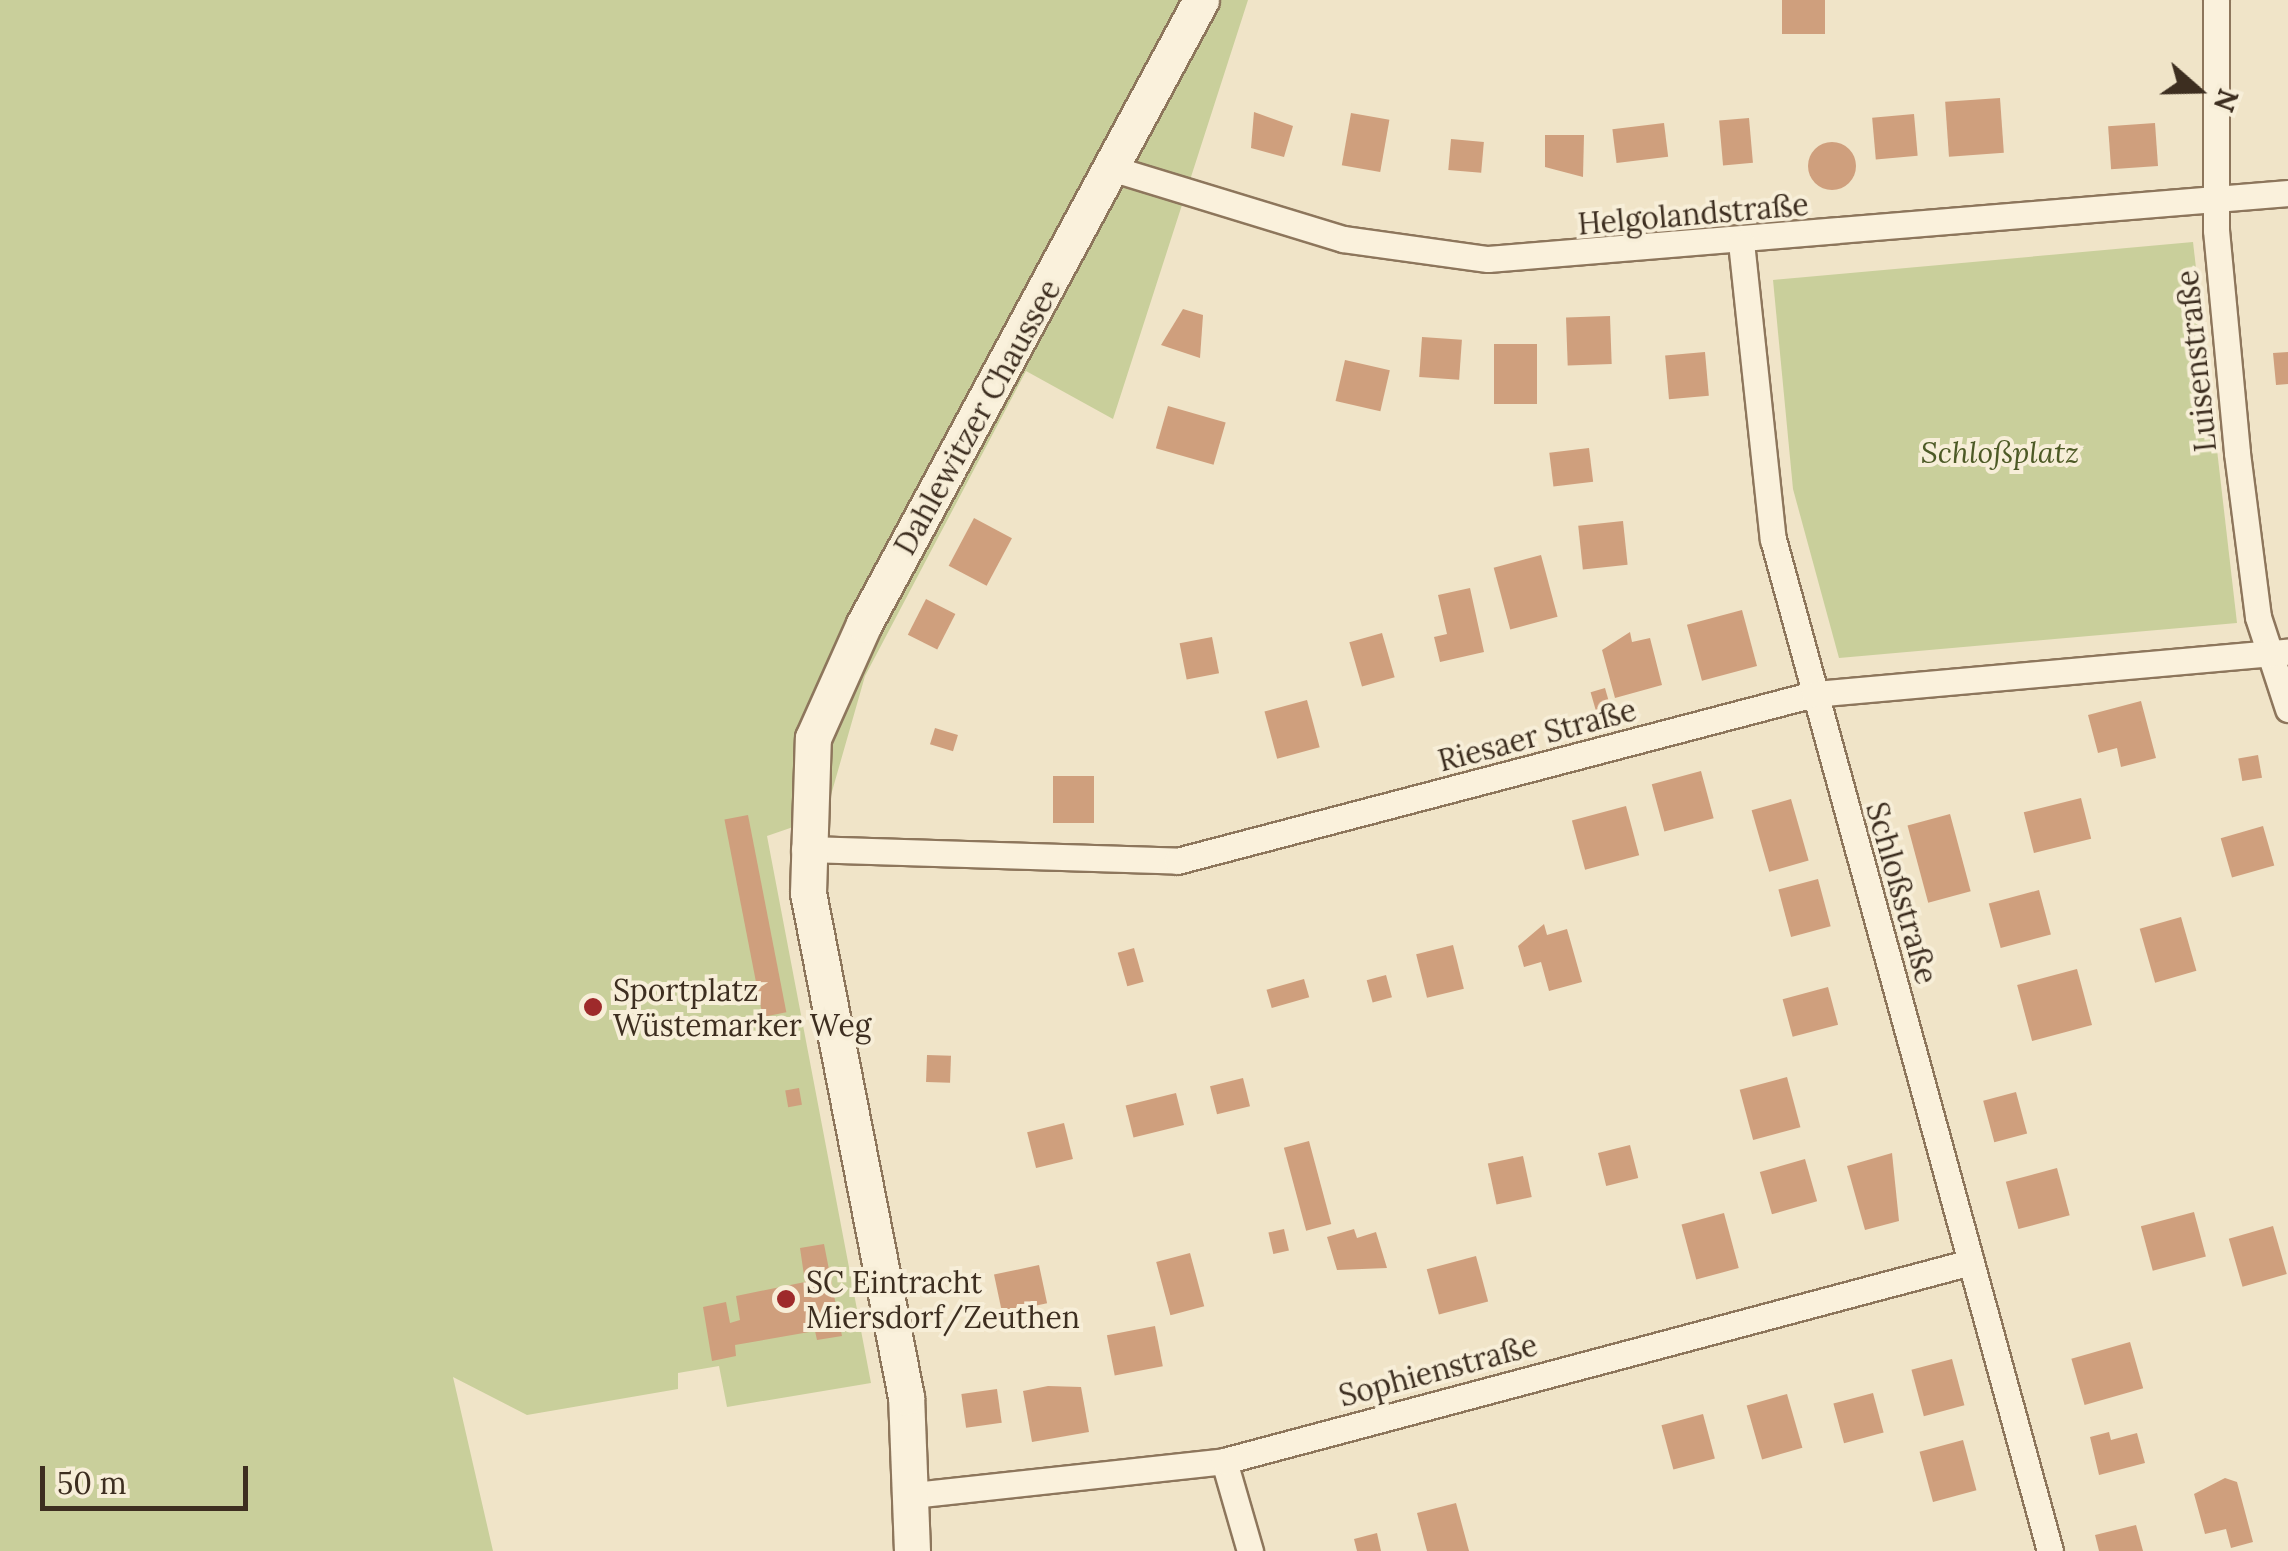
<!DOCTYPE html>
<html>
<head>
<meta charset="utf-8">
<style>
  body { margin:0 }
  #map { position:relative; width:2288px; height:1551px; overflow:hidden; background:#f0e4c8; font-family:Lora,serif }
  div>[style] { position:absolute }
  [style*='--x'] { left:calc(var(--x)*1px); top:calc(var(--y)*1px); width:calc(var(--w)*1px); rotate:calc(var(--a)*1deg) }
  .green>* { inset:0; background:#c9cf9b }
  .building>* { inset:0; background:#cf9f7d; transform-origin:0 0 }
  .round { border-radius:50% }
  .roads { filter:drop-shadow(2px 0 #8d765c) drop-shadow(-2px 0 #8d765c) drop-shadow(0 2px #8d765c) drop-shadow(0 -2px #8d765c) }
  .minor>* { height:25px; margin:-12.5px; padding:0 12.5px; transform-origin:12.5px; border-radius:12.5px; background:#faf1dc }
  .secondary>* { height:35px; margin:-17.5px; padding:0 17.5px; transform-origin:17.5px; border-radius:17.5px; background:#faf1dc }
  .dots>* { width:28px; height:28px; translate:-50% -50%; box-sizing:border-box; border:5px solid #f7eed8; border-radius:50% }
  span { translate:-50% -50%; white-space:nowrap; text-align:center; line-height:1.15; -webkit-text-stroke:8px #f7eed8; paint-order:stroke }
  .street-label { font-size:30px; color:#3d2e20 }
  .park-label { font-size:30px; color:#4d5a26; font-style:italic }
  .poi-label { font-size:30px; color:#3d2e20 }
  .left { translate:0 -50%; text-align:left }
  .north { position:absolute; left:2148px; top:40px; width:100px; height:100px; -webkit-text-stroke:8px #f7eed8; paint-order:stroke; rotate:110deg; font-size:28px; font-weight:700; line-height:40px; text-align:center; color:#3d2e20 }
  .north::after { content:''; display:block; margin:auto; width:35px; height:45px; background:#3d2e20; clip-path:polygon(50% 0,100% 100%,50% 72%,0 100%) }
  .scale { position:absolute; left:40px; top:1466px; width:208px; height:45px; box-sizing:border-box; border:5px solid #3d2e20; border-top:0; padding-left:12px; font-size:30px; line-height:35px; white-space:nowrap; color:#3d2e20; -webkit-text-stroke:8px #f7eed8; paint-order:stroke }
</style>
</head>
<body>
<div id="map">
  <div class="green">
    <div style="clip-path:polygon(0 0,1248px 0,1113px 419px,1026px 371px,865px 676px,825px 816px,767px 836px,871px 1383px,727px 1407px,719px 1366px,678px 1373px,678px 1389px,527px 1415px,453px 1377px,493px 1551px,0 1551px)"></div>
    <div style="clip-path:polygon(2193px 242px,2237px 623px,1839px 658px,1793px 489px,1773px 280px)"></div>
  </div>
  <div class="building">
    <div style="left:1782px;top:0;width:43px;height:34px"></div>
    <div style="left:2000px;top:98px;width:55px;height:55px;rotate:86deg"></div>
    <div style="clip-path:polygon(1254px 112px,1293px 126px,1284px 157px,1251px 148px)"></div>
    <div style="left:1351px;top:113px;width:39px;height:53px;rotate:10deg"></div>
    <div style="left:1914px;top:114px;width:42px;height:42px;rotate:85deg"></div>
    <div style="left:1749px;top:118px;width:45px;height:30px;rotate:85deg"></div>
    <div style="left:1664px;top:123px;width:34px;height:52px;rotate:83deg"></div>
    <div style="left:2155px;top:123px;width:43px;height:47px;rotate:86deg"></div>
    <div style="clip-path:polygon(1545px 135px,1584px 135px,1583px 177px,1545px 167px)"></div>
    <div style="left:1451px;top:139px;width:33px;height:31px;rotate:5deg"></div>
    <div class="round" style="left:1808px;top:142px;width:48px;height:48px"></div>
    <div style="clip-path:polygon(1183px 309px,1203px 315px,1200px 358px,1161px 345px)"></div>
    <div style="left:1610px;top:316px;width:48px;height:44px;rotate:88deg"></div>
    <div style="left:1422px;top:337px;width:40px;height:40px;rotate:4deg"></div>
    <div style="left:1494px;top:344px;width:43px;height:60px"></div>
    <div style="left:1705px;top:352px;width:44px;height:40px;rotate:85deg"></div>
    <div style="clip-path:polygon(2288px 352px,2288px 384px,2276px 385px,2273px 353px)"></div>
    <div style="left:1345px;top:360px;width:46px;height:42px;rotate:13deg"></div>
    <div style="left:1168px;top:406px;width:60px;height:44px;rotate:16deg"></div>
    <div style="left:1589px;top:448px;width:34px;height:40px;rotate:83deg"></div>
    <div style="left:974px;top:518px;width:43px;height:54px;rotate:28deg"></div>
    <div style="left:1623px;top:521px;width:44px;height:45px;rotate:84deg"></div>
    <div style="left:1541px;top:555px;width:64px;height:49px;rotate:75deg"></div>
    <div style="clip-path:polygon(1470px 588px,1484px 652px,1440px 662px,1434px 637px,1447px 634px,1438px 595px)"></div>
    <div style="left:926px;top:599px;width:33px;height:40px;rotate:27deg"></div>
    <div style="left:1742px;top:610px;width:58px;height:57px;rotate:75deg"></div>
    <div style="clip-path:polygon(1630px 632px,1632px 642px,1650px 638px,1662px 685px,1615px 698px,1602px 650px)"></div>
    <div style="left:1382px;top:633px;width:46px;height:34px;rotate:74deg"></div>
    <div style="left:1212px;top:637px;width:37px;height:33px;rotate:79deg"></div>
    <div style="left:1605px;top:688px;width:33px;height:15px;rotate:74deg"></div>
    <div style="left:1307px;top:700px;width:49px;height:44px;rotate:75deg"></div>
    <div style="clip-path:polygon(2141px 701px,2156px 758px,2121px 767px,2117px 748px,2098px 753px,2088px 715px)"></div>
    <div style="left:935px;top:728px;width:24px;height:17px;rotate:17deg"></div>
    <div style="left:2258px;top:755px;width:23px;height:20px;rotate:80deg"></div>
    <div style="left:1701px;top:771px;width:49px;height:51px;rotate:75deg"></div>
    <div style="left:1053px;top:776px;width:41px;height:47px"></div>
    <div style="left:2081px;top:798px;width:42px;height:59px;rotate:76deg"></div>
    <div style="left:1791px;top:799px;width:64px;height:41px;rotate:74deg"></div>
    <div style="left:1626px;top:806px;width:51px;height:56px;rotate:75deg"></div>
    <div style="left:1950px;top:814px;width:80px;height:44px;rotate:75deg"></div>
    <div style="left:748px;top:815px;width:201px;height:24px;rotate:79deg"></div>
    <div style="left:2263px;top:826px;width:41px;height:44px;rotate:74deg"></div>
    <div style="left:1818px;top:879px;width:49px;height:41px;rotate:75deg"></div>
    <div style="left:2039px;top:890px;width:46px;height:52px;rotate:75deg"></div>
    <div style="left:2181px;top:917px;width:56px;height:43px;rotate:74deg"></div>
    <div style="clip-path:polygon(1544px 924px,1547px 935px,1567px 929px,1582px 982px,1549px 991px,1541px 962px,1524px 967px,1518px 946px)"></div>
    <div style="left:1453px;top:945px;width:45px;height:38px;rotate:76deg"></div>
    <div style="left:1134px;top:948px;width:35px;height:17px;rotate:74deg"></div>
    <div style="left:2077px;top:969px;width:58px;height:62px;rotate:75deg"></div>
    <div style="left:1386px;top:975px;width:23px;height:20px;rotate:75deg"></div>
    <div style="left:1304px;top:979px;width:19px;height:39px;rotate:74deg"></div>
    <div style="left:1828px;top:987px;width:39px;height:47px;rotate:75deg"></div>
    <div style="left:927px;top:1055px;width:24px;height:27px;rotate:2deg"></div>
    <div style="left:1787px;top:1077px;width:52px;height:49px;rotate:75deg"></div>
    <div style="left:1243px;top:1078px;width:29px;height:34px;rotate:76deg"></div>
    <div style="left:799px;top:1088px;width:17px;height:14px;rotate:80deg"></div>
    <div style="left:2016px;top:1092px;width:43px;height:34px;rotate:75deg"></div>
    <div style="left:1176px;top:1093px;width:33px;height:52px;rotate:76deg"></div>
    <div style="left:1064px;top:1123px;width:37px;height:38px;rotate:76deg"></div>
    <div style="left:1309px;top:1141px;width:86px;height:26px;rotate:75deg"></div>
    <div style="left:1630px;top:1145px;width:34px;height:33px;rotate:76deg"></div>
    <div style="clip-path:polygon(1892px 1153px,1899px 1221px,1865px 1230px,1847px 1166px)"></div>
    <div style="left:1523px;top:1156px;width:42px;height:36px;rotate:78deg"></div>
    <div style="left:1805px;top:1159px;width:44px;height:47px;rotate:74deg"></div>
    <div style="left:2057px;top:1168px;width:49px;height:53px;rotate:75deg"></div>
    <div style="left:2194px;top:1212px;width:46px;height:55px;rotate:75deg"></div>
    <div style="left:1724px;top:1213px;width:57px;height:44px;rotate:75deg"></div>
    <div style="left:2273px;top:1226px;width:50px;height:46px;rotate:74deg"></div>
    <div style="left:1284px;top:1229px;width:22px;height:16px;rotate:77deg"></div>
    <div style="clip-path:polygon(1354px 1229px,1357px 1238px,1376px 1232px,1387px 1268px,1337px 1270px,1327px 1237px)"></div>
    <div style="clip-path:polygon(824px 1244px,842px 1336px,817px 1340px,815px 1331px,735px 1345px,736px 1356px,712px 1361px,703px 1307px,726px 1302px,730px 1323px,740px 1320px,736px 1296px,805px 1282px,800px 1248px)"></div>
    <div style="left:1190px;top:1253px;width:55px;height:35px;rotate:75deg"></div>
    <div style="left:1476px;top:1256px;width:47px;height:51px;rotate:75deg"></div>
    <div style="left:1039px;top:1265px;width:39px;height:46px;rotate:78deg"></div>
    <div style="left:1155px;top:1326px;width:41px;height:49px;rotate:79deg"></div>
    <div style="left:2130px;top:1342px;width:48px;height:61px;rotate:74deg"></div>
    <div style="left:1952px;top:1359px;width:48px;height:42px;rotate:75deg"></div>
    <div style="clip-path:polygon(1048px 1386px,1081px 1387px,1089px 1432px,1032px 1442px,1023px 1391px)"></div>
    <div style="left:997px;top:1389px;width:34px;height:36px;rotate:82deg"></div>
    <div style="left:1873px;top:1393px;width:41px;height:41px;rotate:75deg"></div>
    <div style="left:1787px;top:1394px;width:56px;height:42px;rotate:74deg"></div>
    <div style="left:1703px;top:1414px;width:46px;height:43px;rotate:75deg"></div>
    <div style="clip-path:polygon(2109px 1432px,2111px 1440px,2137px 1433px,2145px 1463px,2099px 1475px,2090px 1437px)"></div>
    <div style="left:1963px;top:1440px;width:52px;height:45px;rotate:75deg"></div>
    <div style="clip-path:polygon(2225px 1478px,2237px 1482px,2253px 1542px,2231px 1548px,2226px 1529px,2205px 1534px,2194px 1494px)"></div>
    <div style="clip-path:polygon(1456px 1503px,1469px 1551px,1427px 1551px,1417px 1513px)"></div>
    <div style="clip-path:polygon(2136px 1525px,2143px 1551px,2099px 1551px,2095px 1535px)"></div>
    <div style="clip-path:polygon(1377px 1533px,1381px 1551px,1357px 1551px,1354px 1539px)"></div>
  </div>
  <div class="roads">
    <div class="minor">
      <div style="--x:2216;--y:0;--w:230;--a:90"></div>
      <div style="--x:2216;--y:230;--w:224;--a:84.6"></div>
      <div style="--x:2237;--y:453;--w:165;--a:82.7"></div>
      <div style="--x:2258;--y:617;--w:97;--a:71.9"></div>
      <div style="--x:1114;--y:169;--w:239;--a:17"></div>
      <div style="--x:1343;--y:239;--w:146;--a:7.9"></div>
      <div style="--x:1488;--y:259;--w:803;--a:-4.72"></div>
      <div style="--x:1741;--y:242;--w:299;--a:83.9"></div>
      <div style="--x:1773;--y:539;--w:1049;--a:74.69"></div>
      <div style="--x:804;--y:849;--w:373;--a:1.8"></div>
      <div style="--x:1177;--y:861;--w:659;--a:-14.69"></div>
      <div style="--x:1814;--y:694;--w:476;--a:-5.1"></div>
      <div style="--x:1224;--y:1461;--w:94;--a:73.9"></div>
      <div style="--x:913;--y:1495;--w:313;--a:-6.2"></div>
      <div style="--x:1224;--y:1461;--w:773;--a:-14.92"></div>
    </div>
    <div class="secondary">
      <div style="--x:912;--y:1551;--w:154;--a:-92.2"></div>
      <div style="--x:906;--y:1397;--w:513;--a:-101"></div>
      <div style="--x:808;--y:893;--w:155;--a:-88.2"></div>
      <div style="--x:813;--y:738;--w:125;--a:-65.9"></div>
      <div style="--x:864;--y:624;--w:709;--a:-61.63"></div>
    </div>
  </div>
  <div class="dots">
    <div style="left:593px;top:1007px;background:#9e2a2b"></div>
    <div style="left:786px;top:1299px;background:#9e2a2b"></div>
  </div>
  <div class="street-label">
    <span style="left:1693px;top:214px;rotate:-5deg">Helgolandstraße</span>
    <span style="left:2196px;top:361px;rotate:-96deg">Luisenstraße</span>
    <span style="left:977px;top:417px;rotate:-61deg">Dahlewitzer Chaussee</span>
    <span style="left:1537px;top:735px;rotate:-15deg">Riesaer Straße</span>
    <span style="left:1902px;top:893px;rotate:74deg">Schloßstraße</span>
    <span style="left:1438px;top:1370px;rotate:-15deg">Sophienstraße</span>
  </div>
  <div class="park-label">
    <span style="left:2000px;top:452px">Schloßplatz</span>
  </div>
  <div class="poi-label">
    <span class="left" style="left:613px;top:1007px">Sportplatz<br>Wüstemarker Weg</span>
    <span class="left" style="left:806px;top:1299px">SC Eintracht<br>Miersdorf/Zeuthen</span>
  </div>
  <div class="north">N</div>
  <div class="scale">50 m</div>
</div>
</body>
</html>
